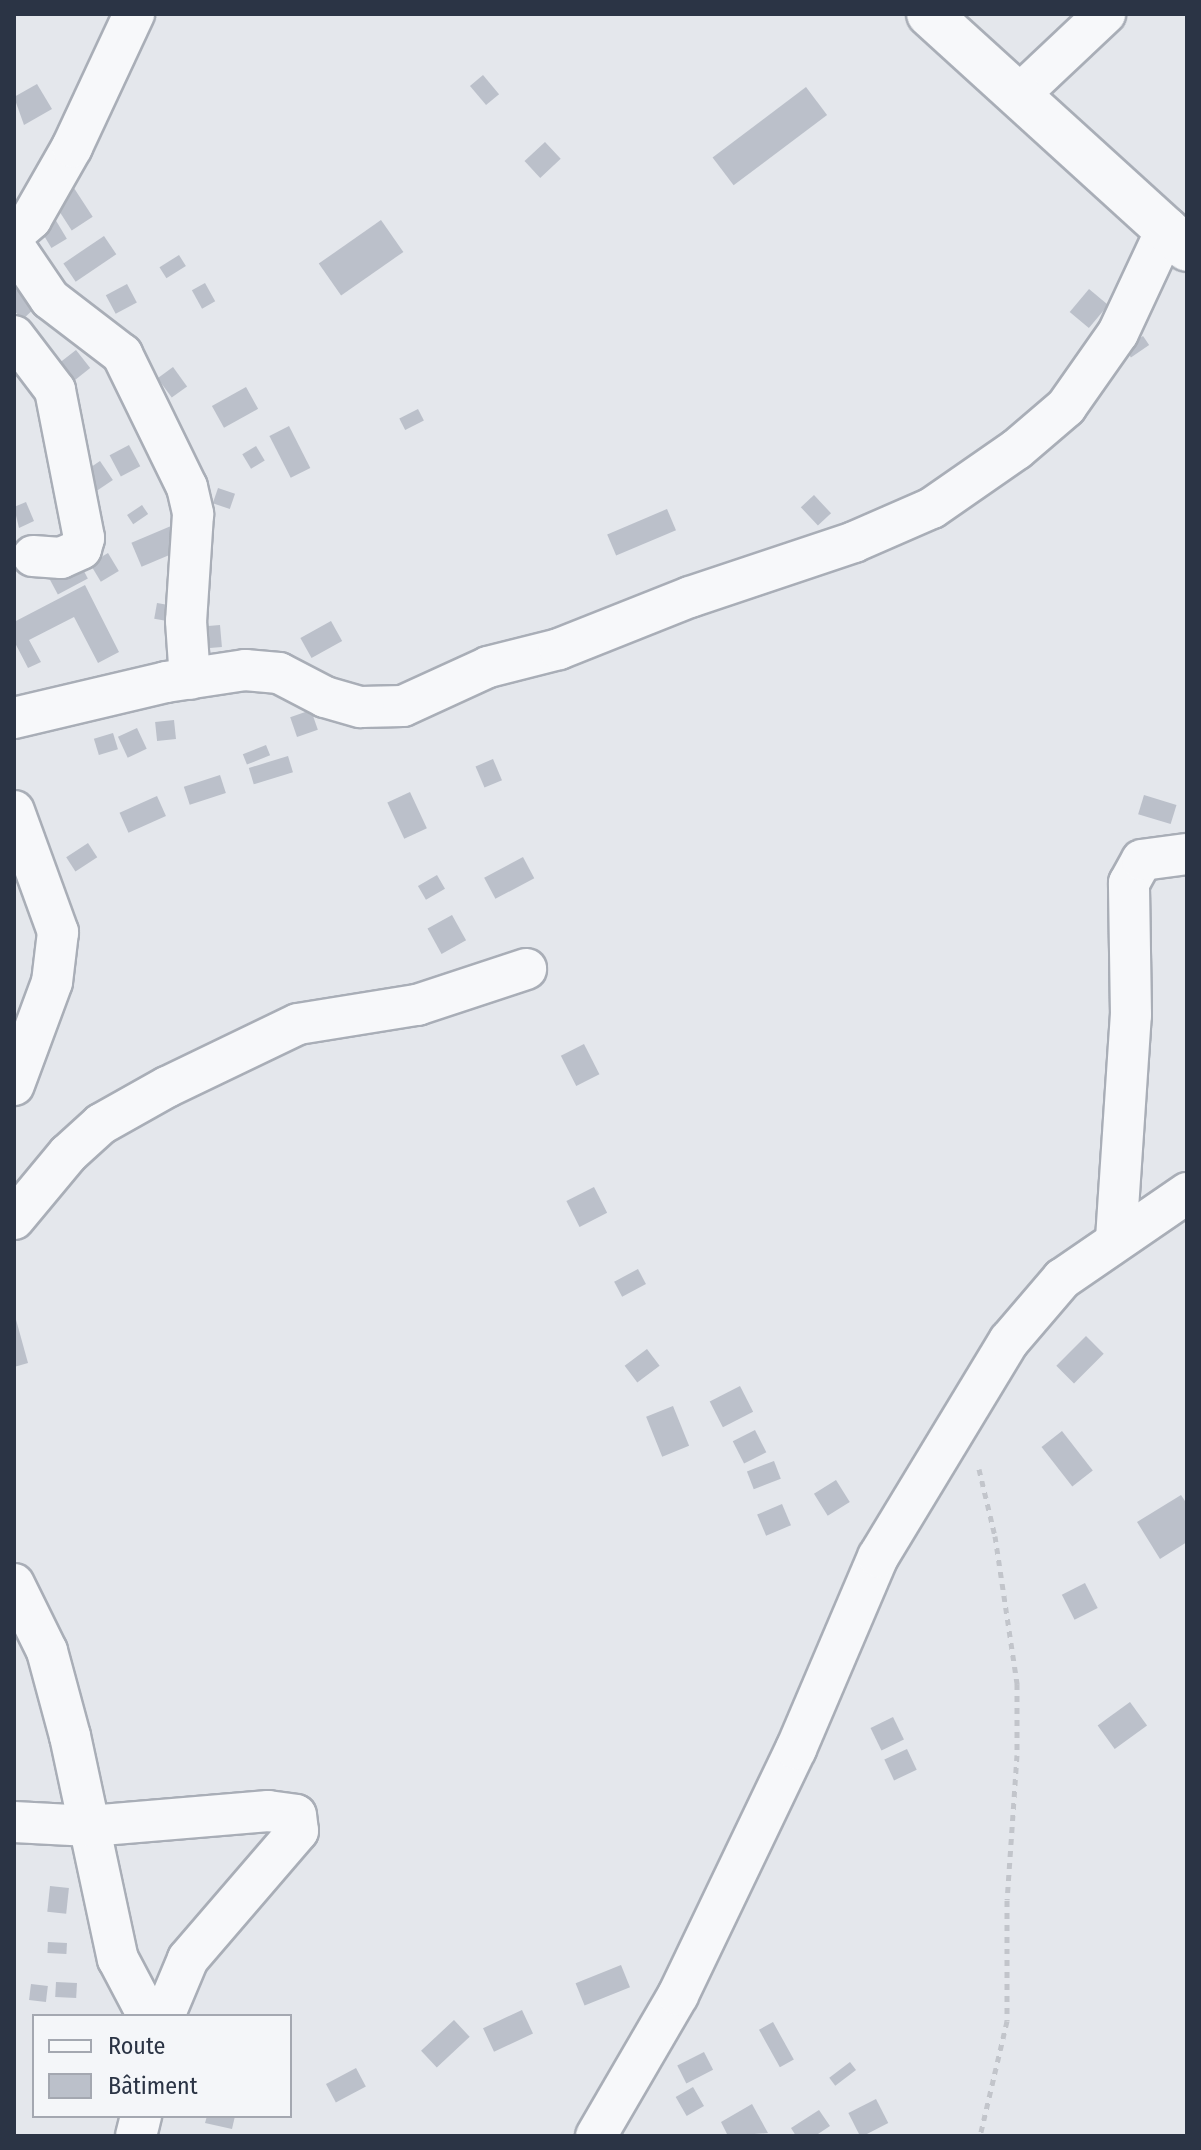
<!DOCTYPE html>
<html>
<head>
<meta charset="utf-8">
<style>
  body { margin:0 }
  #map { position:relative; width:1201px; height:2150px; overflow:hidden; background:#e4e7ec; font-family:"Fira Sans Condensed",sans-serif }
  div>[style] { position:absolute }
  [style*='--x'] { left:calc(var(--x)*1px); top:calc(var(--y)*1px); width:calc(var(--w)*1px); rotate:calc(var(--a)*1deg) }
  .building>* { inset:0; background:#bbc0ca; transform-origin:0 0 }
  .path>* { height:5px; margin-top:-2.5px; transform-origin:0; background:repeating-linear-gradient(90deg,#c2c5cb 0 6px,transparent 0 12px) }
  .roads { filter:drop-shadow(2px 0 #a9aeb7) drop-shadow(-2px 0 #a9aeb7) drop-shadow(0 2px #a9aeb7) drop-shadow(0 -2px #a9aeb7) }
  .minor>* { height:40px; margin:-20px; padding:0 20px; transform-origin:20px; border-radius:20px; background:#f7f8fa }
  .tertiary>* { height:44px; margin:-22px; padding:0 22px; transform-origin:22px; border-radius:22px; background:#f7f8fa }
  span { translate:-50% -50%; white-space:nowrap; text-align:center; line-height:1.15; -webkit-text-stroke:7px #f4f6f9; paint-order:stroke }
  .frame { position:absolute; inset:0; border:16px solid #2b3445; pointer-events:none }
  .legend { position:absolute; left:32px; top:2014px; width:260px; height:104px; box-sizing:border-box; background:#f4f6f9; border:2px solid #a4a8b1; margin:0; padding:10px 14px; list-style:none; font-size:24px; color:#2b3445 }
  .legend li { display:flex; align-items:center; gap:16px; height:40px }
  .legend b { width:40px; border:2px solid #a4a8b1 }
</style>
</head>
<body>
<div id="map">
  <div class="building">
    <div style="left:483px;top:75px;width:25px;height:17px;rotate:50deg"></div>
    <div style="clip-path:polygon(37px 84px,52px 109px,24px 125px,14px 97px)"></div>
    <div style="left:806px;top:87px;width:35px;height:117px;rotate:53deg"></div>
    <div style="left:545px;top:142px;width:23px;height:28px;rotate:47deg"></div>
    <div style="left:72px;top:185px;width:38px;height:25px;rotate:57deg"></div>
    <div style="left:55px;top:219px;width:23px;height:18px;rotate:59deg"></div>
    <div style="left:381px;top:220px;width:39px;height:76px;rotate:55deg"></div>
    <div style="left:104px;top:236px;width:22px;height:49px;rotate:56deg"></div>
    <div style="left:179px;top:255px;width:13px;height:23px;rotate:58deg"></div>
    <div style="left:205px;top:283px;width:21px;height:15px;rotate:61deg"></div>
    <div style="left:127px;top:284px;width:21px;height:24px;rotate:62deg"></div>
    <div style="clip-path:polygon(21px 287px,37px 306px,22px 320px,14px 310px,14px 292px)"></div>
    <div style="left:1089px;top:289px;width:25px;height:30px;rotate:40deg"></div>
    <div style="left:1143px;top:336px;width:11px;height:22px;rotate:56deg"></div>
    <div style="left:76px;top:350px;width:23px;height:22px;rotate:52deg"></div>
    <div style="left:173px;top:367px;width:24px;height:19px;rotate:54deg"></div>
    <div style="left:246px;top:387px;width:25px;height:39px;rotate:61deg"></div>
    <div style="left:418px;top:409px;width:13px;height:21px;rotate:63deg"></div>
    <div style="left:289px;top:426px;width:47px;height:22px;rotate:63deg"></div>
    <div style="left:129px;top:445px;width:24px;height:22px;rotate:62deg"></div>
    <div style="left:256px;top:446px;width:17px;height:16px;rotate:59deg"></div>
    <div style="left:100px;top:461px;width:23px;height:22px;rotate:56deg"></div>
    <div style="left:218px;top:488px;width:18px;height:16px;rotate:19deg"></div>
    <div style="left:814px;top:495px;width:25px;height:18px;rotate:47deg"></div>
    <div style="clip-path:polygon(26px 502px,34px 521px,19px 528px,14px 507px)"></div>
    <div style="left:142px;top:505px;width:11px;height:18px;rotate:56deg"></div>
    <div style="left:667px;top:509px;width:23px;height:65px;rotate:67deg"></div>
    <div style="left:171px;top:526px;width:26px;height:43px;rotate:67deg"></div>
    <div style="left:108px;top:553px;width:21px;height:21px;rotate:59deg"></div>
    <div style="left:78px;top:560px;width:21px;height:34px;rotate:62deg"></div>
    <div style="clip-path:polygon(85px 585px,119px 652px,98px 663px,74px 617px,29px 640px,41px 662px,28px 668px,14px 641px,14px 622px)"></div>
    <div style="left:157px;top:603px;width:22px;height:16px;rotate:10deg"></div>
    <div style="left:331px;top:621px;width:23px;height:35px;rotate:61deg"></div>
    <div style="left:220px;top:625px;width:22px;height:24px;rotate:85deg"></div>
    <div style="left:311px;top:710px;width:21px;height:22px;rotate:71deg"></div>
    <div style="left:174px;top:720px;width:19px;height:19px;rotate:84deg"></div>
    <div style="left:137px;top:728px;width:23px;height:21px;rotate:65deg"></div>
    <div style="left:113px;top:733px;width:17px;height:20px;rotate:73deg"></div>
    <div style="left:266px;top:745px;width:11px;height:25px;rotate:68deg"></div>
    <div style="left:288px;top:756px;width:17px;height:41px;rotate:73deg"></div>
    <div style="left:493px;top:759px;width:23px;height:19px;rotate:67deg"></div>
    <div style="left:220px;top:775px;width:19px;height:38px;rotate:72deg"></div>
    <div style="left:410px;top:792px;width:40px;height:25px;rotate:65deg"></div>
    <div style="left:1144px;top:795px;width:34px;height:20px;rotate:17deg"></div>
    <div style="left:157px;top:796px;width:22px;height:41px;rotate:66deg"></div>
    <div style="left:88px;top:843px;width:17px;height:26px;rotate:57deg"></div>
    <div style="left:523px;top:857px;width:24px;height:44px;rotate:62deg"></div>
    <div style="left:437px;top:875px;width:16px;height:22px;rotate:60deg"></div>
    <div style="left:452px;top:915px;width:29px;height:28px;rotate:61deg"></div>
    <div style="left:584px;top:1044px;width:34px;height:26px;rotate:63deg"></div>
    <div style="left:594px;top:1187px;width:29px;height:31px;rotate:63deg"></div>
    <div style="left:638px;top:1269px;width:17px;height:27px;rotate:62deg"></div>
    <div style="clip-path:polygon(15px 1316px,28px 1363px,14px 1367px,14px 1317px)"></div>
    <div style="left:1086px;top:1336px;width:25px;height:42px;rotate:45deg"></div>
    <div style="left:647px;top:1349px;width:21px;height:28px;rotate:53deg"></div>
    <div style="left:740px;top:1386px;width:29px;height:34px;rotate:63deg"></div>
    <div style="left:673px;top:1406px;width:43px;height:29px;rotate:68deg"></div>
    <div style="left:755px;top:1430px;width:25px;height:25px;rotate:63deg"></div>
    <div style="left:1062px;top:1431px;width:50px;height:26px;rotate:52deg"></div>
    <div style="left:774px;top:1461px;width:19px;height:29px;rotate:69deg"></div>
    <div style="left:836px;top:1480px;width:26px;height:26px;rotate:58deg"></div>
    <div style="clip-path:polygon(1181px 1495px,1187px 1504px,1187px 1542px,1160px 1559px,1137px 1522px)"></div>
    <div style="left:782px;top:1504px;width:23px;height:27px;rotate:67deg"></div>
    <div style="left:1085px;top:1583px;width:28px;height:26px;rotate:63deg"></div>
    <div style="left:1130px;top:1702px;width:29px;height:40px;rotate:54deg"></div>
    <div style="left:893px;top:1717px;width:25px;height:25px;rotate:64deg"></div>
    <div style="left:907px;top:1749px;width:23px;height:25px;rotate:65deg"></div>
    <div style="left:50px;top:1886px;width:19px;height:26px;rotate:6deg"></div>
    <div style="left:48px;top:1942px;width:19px;height:11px;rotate:3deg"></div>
    <div style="left:621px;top:1965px;width:24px;height:49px;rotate:68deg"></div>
    <div style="left:56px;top:1982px;width:21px;height:15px;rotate:3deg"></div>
    <div style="left:31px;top:1984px;width:17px;height:16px;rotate:7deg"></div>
    <div style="left:522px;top:2010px;width:26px;height:43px;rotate:65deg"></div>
    <div style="left:454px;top:2020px;width:23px;height:45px;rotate:47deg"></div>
    <div style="left:773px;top:2022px;width:43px;height:16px;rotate:61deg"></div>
    <div style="left:704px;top:2052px;width:20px;height:30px;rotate:63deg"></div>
    <div style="left:850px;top:2062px;width:10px;height:26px;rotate:53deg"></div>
    <div style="left:356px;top:2068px;width:21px;height:34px;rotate:62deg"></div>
    <div style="left:693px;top:2087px;width:22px;height:20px;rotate:60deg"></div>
    <div style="left:876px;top:2099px;width:27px;height:31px;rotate:63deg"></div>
    <div style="clip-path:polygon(752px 2104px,768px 2133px,728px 2136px,721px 2122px)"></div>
    <div style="clip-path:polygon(819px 2110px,830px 2126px,815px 2136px,796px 2136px,791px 2128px)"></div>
    <div style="clip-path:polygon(207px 2116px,235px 2116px,232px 2129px,205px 2123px)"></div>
  </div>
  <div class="path">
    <div style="--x:979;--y:1469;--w:69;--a:76.6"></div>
    <div style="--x:995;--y:1536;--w:150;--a:81.5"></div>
    <div style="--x:1017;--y:1684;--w:71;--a:90"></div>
    <div style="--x:1017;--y:1755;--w:145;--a:93.9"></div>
    <div style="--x:1007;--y:1900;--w:121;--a:90"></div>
    <div style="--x:1007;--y:2021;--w:118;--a:103.2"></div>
  </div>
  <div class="roads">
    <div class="minor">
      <div style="--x:1020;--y:94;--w:117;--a:-43.3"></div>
      <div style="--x:14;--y:234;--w:23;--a:-41"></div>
      <div style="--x:31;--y:219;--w:83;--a:-60.3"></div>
      <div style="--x:72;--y:147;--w:147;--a:-65"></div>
      <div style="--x:14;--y:246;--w:64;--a:55.8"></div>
      <div style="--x:50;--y:299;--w:91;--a:37.4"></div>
      <div style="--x:122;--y:354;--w:148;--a:64"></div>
      <div style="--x:187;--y:487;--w:28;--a:77"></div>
      <div style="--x:193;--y:514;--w:107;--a:93.7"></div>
      <div style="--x:186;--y:621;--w:58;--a:86.1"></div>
      <div style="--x:14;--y:336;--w:68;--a:52.8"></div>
      <div style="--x:55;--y:390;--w:151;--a:78.9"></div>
      <div style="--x:84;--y:538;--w:11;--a:105"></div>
      <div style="--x:81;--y:549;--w:22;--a:156"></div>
      <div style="--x:61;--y:558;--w:28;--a:-176"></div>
      <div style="--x:14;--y:718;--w:156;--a:-13.3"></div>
      <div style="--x:166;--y:682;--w:80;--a:-8.6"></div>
      <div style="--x:245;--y:670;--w:34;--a:5"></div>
      <div style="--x:279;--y:673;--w:52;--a:27.6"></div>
      <div style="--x:325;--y:697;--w:37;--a:16"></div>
      <div style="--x:361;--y:707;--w:42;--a:-1.4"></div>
      <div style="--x:403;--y:706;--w:94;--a:-24.6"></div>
      <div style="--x:488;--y:667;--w:73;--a:-14.2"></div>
      <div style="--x:559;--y:649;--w:141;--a:-21.7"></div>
      <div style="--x:690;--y:597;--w:173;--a:-18.5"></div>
      <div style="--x:854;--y:542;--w:85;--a:-23.6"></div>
      <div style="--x:932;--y:508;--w:103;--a:-34.8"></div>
      <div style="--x:1017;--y:449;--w:65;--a:-40.6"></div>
      <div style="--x:1066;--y:407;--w:90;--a:-54.9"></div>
      <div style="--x:1118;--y:333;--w:116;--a:-65"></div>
      <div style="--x:14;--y:811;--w:129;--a:70"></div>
      <div style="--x:58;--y:932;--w:50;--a:96.8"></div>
      <div style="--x:52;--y:982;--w:110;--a:110.3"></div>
      <div style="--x:14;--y:1219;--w:85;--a:-50.3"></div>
      <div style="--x:68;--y:1154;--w:45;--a:-42.3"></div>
      <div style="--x:101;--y:1124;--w:76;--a:-29.3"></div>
      <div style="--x:167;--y:1087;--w:145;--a:-25.7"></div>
      <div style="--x:298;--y:1024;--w:121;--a:-9.1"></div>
      <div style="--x:417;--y:1005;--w:115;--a:-18.3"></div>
      <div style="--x:1116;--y:1239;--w:225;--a:-86.2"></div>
      <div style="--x:1131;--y:1015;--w:132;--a:-90.9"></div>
      <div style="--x:1129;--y:883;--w:26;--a:-61"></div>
      <div style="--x:1142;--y:860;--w:45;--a:-7.6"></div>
      <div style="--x:14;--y:1584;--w:75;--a:63.8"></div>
      <div style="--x:47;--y:1651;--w:88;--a:74.9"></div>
      <div style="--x:70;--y:1736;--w:228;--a:77.9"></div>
      <div style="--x:118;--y:1959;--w:64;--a:62.2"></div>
      <div style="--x:14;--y:1822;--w:76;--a:3"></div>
      <div style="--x:90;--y:1826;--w:179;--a:-4.8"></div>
      <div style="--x:268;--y:1811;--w:28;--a:8"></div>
      <div style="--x:296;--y:1815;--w:16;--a:83"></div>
      <div style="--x:298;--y:1831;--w:169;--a:130.7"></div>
      <div style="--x:188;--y:1959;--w:62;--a:112.8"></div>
      <div style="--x:136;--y:2136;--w:21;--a:-76"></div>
      <div style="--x:596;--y:2136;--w:163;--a:-59.8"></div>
      <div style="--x:678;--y:1995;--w:273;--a:-64.4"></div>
      <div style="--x:796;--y:1749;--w:209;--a:-66.9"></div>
      <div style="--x:878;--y:1557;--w:253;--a:-58.8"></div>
      <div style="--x:1009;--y:1341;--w:82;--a:-49.5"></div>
      <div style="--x:1062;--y:1279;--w:152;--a:-34.5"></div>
    </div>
    <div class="tertiary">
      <div style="--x:929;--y:14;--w:349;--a:42.3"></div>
    </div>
  </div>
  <div class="frame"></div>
  <ul class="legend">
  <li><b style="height:10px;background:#f7f8fa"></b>Route</li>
  <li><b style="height:22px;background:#bbc0ca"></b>Bâtiment</li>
  </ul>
</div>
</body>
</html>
